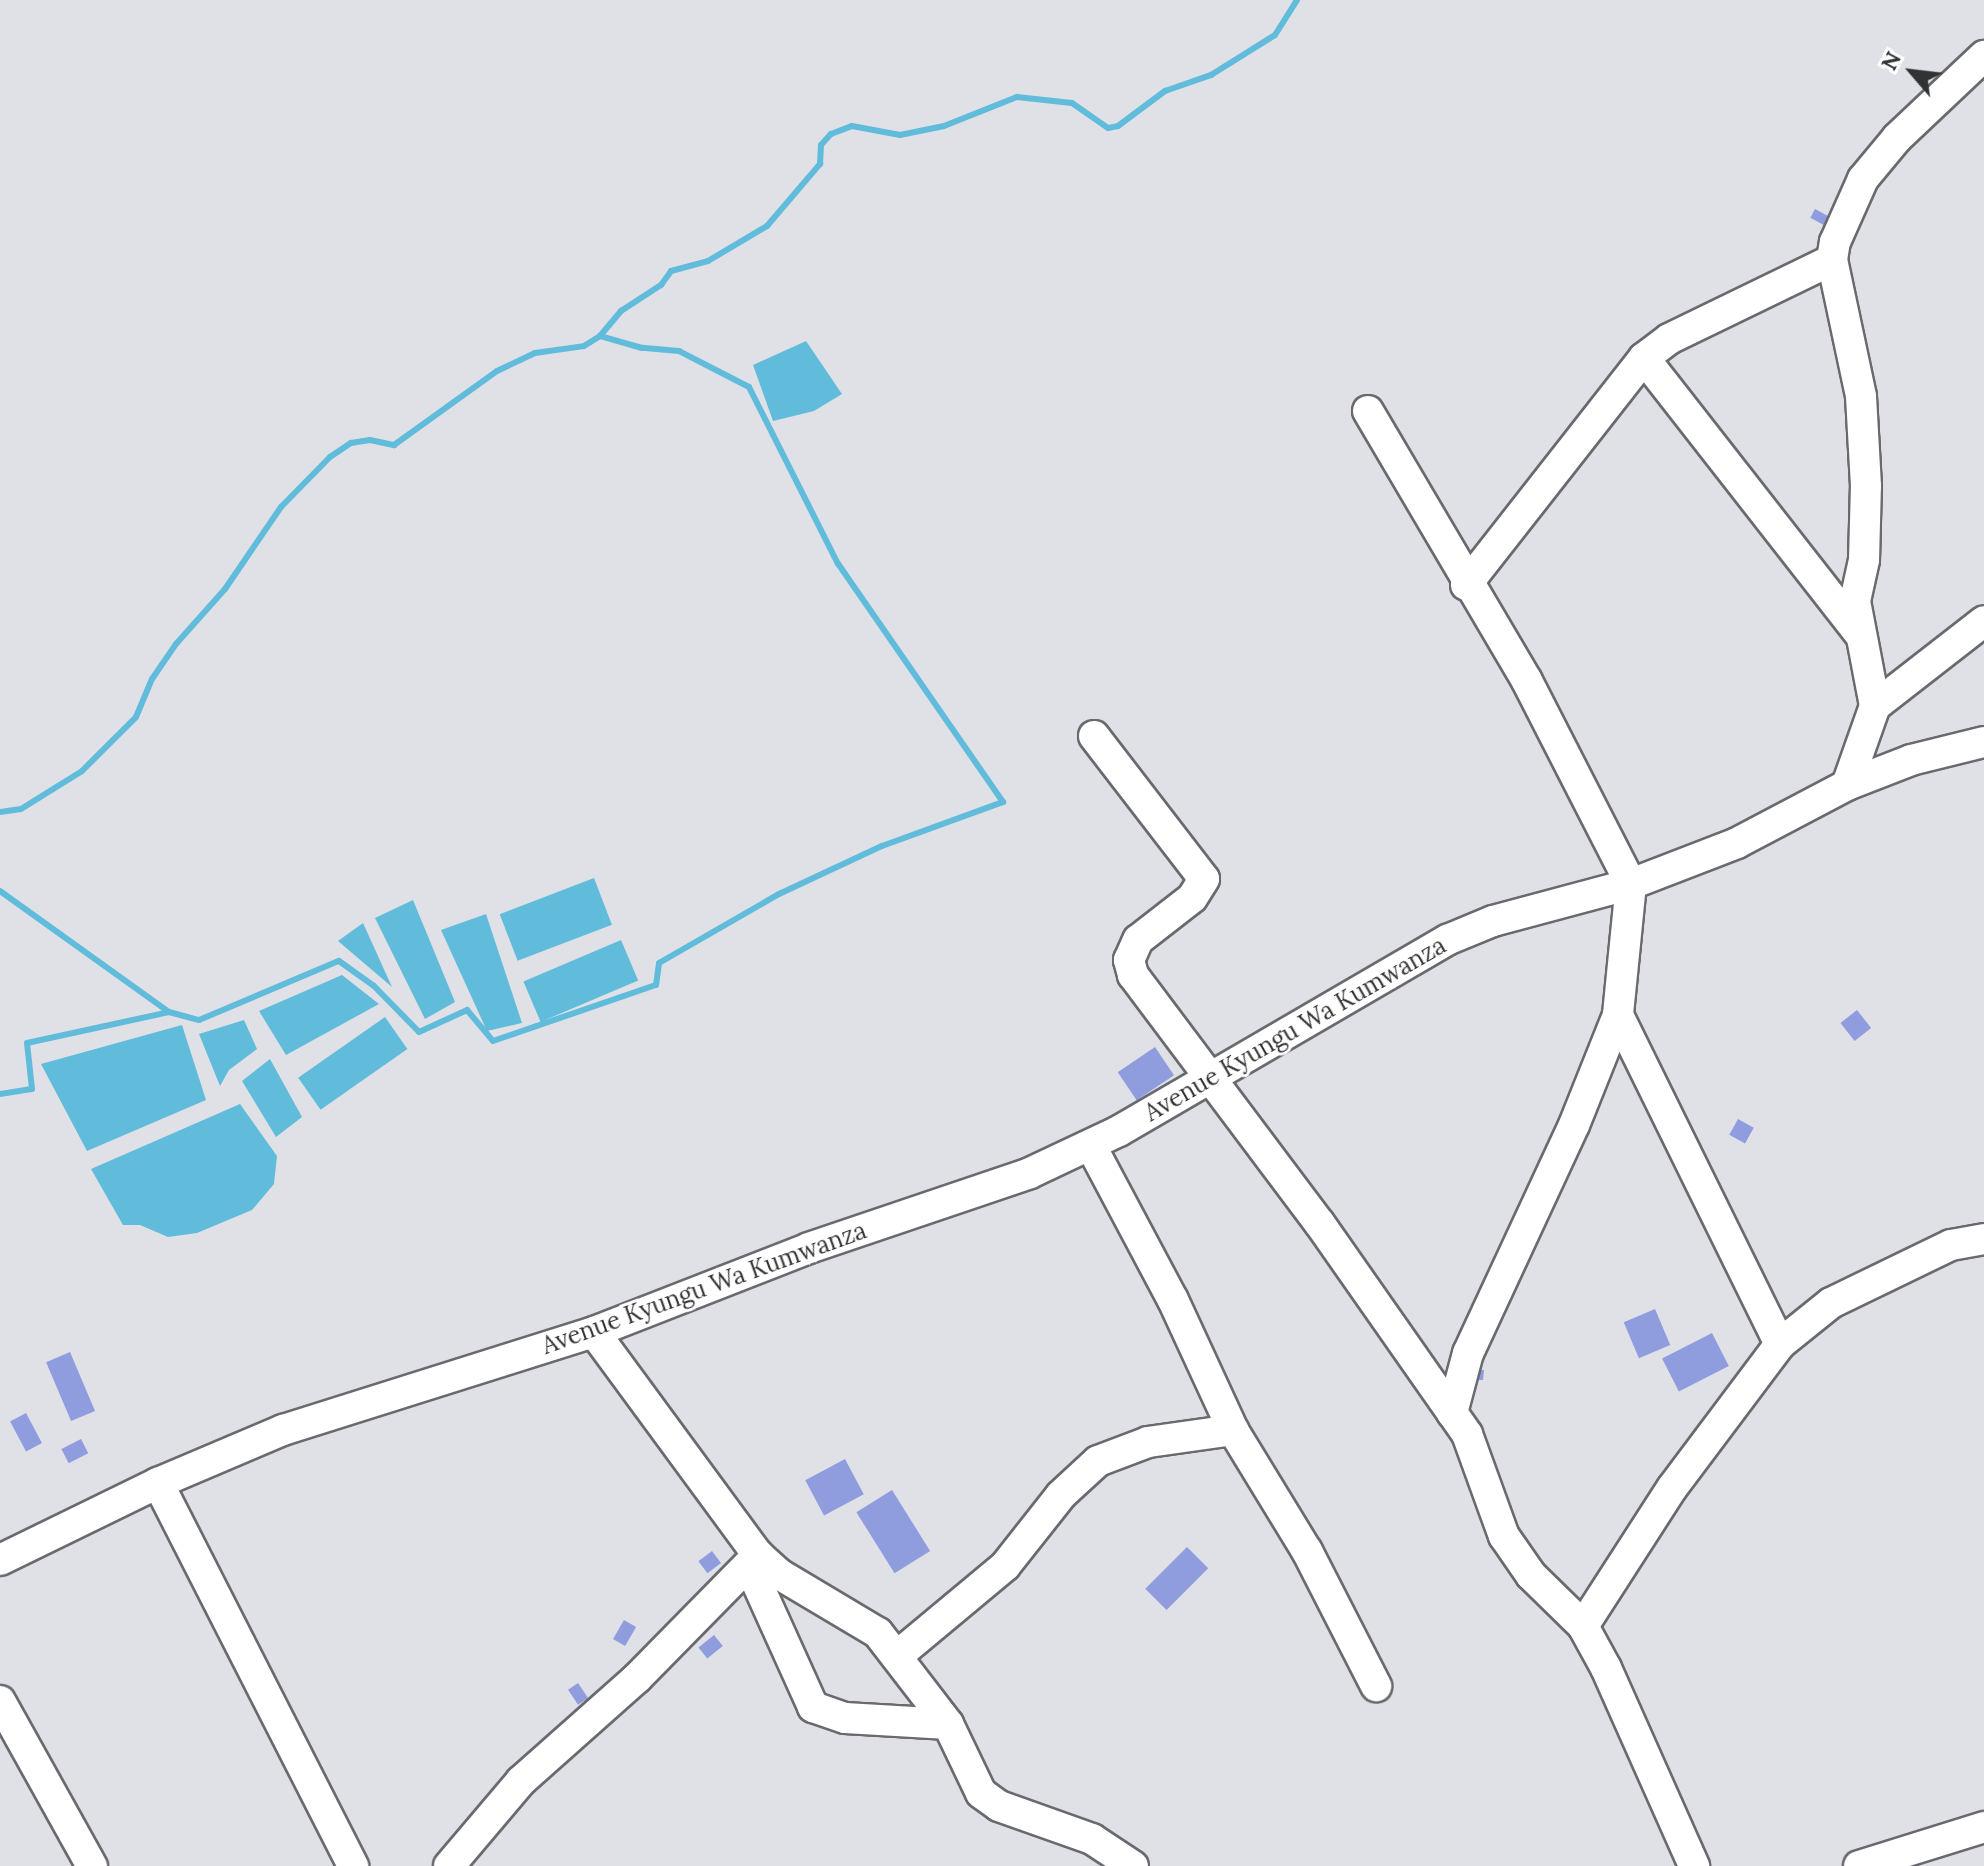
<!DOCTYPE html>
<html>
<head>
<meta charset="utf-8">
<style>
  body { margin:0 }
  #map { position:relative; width:1984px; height:1866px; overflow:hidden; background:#dfe1e6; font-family:Lora,serif }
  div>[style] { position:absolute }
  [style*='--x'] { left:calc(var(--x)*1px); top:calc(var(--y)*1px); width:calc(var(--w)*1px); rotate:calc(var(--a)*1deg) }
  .water>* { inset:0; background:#61bcdb; transform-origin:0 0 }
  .stream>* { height:6px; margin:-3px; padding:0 3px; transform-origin:3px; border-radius:3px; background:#61bcdb }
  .building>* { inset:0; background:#8f9ddf; transform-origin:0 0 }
  .roads { filter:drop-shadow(2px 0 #696a6f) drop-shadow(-2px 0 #696a6f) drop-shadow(0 2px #696a6f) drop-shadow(0 -2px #696a6f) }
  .minor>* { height:30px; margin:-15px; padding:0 15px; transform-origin:15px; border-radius:15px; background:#fff }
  span { translate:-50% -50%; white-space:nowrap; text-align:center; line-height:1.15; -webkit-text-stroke:6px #fff; paint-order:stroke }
  .street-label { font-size:24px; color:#313234 }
  .north { position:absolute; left:1872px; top:32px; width:80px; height:80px; -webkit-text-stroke:6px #fff; paint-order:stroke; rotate:298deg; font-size:22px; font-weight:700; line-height:32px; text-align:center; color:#313234 }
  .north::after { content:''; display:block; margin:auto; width:28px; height:36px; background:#313234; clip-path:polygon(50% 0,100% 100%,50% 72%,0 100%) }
</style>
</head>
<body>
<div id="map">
  <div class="water">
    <div style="clip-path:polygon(806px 341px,842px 394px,814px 411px,773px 421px,753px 365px)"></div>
    <div style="left:594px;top:878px;width:50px;height:101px;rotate:69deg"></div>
    <div style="clip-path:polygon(413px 900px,455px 1002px,425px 1019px,375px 918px)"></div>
    <div style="clip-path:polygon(486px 914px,522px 1023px,487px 1031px,441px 930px)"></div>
    <div style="clip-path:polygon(363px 923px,392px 987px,338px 941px)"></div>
    <div style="left:621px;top:940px;width:44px;height:106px;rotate:67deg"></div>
    <div style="clip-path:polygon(342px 975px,379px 1004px,286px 1055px,259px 1011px)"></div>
    <div style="left:385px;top:1017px;width:39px;height:106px;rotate:55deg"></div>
    <div style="clip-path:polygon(244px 1020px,257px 1049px,229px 1070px,220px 1086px,199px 1034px)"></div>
    <div style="clip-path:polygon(182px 1025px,206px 1100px,87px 1151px,41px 1064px)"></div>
    <div style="clip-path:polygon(270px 1059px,302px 1117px,276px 1137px,242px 1081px)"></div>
    <div style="clip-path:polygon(240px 1104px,277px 1156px,274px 1184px,252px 1210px,197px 1233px,168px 1237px,140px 1225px,123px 1225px,91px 1169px)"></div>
  </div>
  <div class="stream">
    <div style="--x:0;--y:812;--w:21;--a:-8"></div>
    <div style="--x:21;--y:809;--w:72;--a:-31.9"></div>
    <div style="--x:82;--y:771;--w:76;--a:-45"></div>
    <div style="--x:136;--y:717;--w:41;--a:-67.2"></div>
    <div style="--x:152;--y:679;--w:42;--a:-55.6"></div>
    <div style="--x:176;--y:644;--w:74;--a:-48.3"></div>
    <div style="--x:225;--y:589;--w:99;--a:-55.7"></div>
    <div style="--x:281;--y:507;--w:70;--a:-45.6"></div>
    <div style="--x:330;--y:457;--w:25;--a:-34"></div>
    <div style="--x:351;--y:443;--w:19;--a:-9"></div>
    <div style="--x:370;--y:440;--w:25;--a:12"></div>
    <div style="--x:394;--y:445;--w:127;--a:-35.7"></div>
    <div style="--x:497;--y:371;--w:42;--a:-25.3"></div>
    <div style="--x:535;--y:353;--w:49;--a:-8.1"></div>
    <div style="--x:584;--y:346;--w:19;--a:-32"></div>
    <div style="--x:600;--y:336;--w:33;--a:-50"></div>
    <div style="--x:621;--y:311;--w:48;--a:-33"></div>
    <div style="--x:661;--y:285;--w:17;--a:-54"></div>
    <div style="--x:671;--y:271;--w:38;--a:-15"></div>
    <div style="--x:708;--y:261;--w:69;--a:-30.7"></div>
    <div style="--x:767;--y:226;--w:82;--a:-49.5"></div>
    <div style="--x:820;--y:164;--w:19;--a:-87"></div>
    <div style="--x:821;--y:145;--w:15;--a:-48"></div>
    <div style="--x:831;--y:134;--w:22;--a:-21"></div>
    <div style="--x:852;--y:126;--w:49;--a:10.6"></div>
    <div style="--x:900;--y:135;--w:45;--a:-11.6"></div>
    <div style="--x:944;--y:126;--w:79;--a:-21.7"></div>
    <div style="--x:1017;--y:97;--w:55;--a:6.2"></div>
    <div style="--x:1072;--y:103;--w:44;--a:34.8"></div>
    <div style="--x:1108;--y:128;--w:10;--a:-11"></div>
    <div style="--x:1118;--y:126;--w:59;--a:-36.7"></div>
    <div style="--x:1165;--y:91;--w:49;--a:-19.2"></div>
    <div style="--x:1211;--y:75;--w:75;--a:-32"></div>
    <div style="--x:1275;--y:35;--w:41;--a:-57.8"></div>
    <div style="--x:0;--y:891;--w:208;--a:35.6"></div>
    <div style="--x:0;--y:1094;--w:32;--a:-9"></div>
    <div style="--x:32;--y:1089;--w:46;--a:-96.2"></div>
    <div style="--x:27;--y:1043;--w:145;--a:-12.3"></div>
    <div style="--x:169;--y:1012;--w:31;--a:15"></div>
    <div style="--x:199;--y:1020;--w:152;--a:-22.9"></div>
    <div style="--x:339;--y:961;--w:43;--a:35.5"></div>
    <div style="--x:374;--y:986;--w:64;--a:45.6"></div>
    <div style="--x:419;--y:1032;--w:53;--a:-24.6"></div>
    <div style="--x:467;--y:1010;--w:40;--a:50"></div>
    <div style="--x:493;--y:1041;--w:172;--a:-19"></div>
    <div style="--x:656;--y:985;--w:22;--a:-82"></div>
    <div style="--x:659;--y:963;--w:138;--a:-29.9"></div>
    <div style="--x:779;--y:894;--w:114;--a:-25"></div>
    <div style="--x:882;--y:846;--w:129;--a:-20"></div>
    <div style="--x:1003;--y:802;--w:290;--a:-124.7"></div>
    <div style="--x:838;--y:564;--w:198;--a:-116.7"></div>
    <div style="--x:749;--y:387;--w:79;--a:-152.8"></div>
    <div style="--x:679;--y:351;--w:37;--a:-175"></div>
    <div style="--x:642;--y:348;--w:44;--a:-164.1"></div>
  </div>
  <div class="building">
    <div style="left:1815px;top:209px;width:19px;height:10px;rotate:28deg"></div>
    <div style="left:1857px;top:1010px;width:23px;height:21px;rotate:52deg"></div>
    <div style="left:1155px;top:1047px;width:34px;height:45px;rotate:56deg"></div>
    <div style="left:1738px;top:1119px;width:18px;height:18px;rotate:29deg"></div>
    <div style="left:1655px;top:1309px;width:39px;height:34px;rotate:67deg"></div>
    <div style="left:1712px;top:1333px;width:37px;height:56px;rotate:63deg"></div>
    <div style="left:70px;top:1352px;width:64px;height:26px;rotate:67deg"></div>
    <div style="clip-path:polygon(1472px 1370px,1484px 1370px,1483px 1380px,1471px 1380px)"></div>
    <div style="left:26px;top:1413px;width:34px;height:18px;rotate:62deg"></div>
    <div style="left:81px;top:1439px;width:16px;height:22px;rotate:63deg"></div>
    <div style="left:845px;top:1459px;width:40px;height:45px;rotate:62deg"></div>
    <div style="left:892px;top:1490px;width:72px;height:42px;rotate:58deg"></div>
    <div style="left:1187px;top:1547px;width:30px;height:59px;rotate:45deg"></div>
    <div style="left:712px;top:1551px;width:15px;height:17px;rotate:53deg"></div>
    <div style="left:624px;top:1620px;width:14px;height:22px;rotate:30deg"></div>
    <div style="left:714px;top:1635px;width:14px;height:20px;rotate:51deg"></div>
    <div style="left:578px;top:1683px;width:18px;height:12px;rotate:56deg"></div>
  </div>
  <div class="roads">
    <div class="minor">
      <div style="--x:1644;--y:358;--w:348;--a:52"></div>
      <div style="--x:1368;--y:411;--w:313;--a:59.5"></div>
      <div style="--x:1527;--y:681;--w:228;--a:62.9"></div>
      <div style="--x:1631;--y:884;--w:132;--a:95.7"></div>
      <div style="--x:1618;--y:1015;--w:118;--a:111.8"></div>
      <div style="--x:1574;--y:1125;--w:251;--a:114.9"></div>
      <div style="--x:1468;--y:1353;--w:62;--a:104.9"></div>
      <div style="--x:1466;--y:585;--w:288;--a:-51.9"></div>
      <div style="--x:1644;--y:358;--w:31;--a:-37"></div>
      <div style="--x:1669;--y:339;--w:181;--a:-25.9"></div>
      <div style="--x:1875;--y:706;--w:138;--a:-37.9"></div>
      <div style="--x:1094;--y:736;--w:180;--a:52.4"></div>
      <div style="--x:1204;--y:879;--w:22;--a:122"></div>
      <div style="--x:1192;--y:898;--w:68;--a:142.1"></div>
      <div style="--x:1138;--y:940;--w:22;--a:114"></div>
      <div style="--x:1129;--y:960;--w:16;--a:75"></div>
      <div style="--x:1133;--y:975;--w:311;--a:53.1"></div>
      <div style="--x:1320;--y:1224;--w:256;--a:55"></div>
      <div style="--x:1467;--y:1434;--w:109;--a:70.1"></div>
      <div style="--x:1504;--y:1536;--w:47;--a:55.3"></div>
      <div style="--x:1531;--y:1575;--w:73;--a:44.4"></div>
      <div style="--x:1583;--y:1626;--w:48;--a:61.3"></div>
      <div style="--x:1606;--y:1668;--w:217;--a:66"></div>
      <div style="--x:1847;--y:785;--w:84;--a:-70.5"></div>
      <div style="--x:1875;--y:706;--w:107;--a:-100.8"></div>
      <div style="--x:1855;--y:601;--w:42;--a:-77.6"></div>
      <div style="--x:1864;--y:560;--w:74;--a:-88.5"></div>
      <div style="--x:1866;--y:486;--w:90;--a:-93.2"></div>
      <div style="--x:1861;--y:396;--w:139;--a:-102"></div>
      <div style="--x:1832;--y:260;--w:18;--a:-81"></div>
      <div style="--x:1835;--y:242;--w:69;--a:-66"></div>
      <div style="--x:1863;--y:179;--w:53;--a:-50.3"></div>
      <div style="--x:1897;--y:138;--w:120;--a:-43.3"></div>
      <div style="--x:1618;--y:1015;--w:367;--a:63.8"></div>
      <div style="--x:1091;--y:1146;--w:174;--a:62"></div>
      <div style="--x:1173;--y:1300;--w:143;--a:65.2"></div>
      <div style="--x:1233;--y:1430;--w:142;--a:58.6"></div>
      <div style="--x:1307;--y:1551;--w:152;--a:62.9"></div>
      <div style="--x:594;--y:1332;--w:277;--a:53.7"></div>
      <div style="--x:758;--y:1555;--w:28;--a:42"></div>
      <div style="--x:779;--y:1574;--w:115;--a:30.8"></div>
      <div style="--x:878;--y:1633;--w:115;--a:52.4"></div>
      <div style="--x:948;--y:1724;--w:76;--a:64.4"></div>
      <div style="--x:981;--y:1793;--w:22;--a:36"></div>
      <div style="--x:999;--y:1806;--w:99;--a:19.5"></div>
      <div style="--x:1092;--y:1839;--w:49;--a:33.4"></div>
      <div style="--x:158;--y:1483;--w:430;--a:63"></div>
      <div style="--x:0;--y:1560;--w:176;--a:-26"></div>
      <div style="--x:158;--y:1483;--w:136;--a:-23"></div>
      <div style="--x:283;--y:1430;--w:326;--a:-17.5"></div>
      <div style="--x:594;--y:1332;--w:231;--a:-21.3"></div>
      <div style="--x:809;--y:1248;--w:233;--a:-18.7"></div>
      <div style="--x:1030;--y:1173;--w:98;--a:-25.3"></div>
      <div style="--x:1119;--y:1131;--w:380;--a:-30.2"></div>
      <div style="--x:1447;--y:940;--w:50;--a:-22.4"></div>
      <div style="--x:1493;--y:921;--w:143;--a:-15"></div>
      <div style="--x:1631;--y:884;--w:114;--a:-21.1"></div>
      <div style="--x:1737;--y:843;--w:124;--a:-27.8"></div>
      <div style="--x:1847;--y:785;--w:69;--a:-21.3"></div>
      <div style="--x:1911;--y:760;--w:75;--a:-13.9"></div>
      <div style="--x:749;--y:1565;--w:156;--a:65.7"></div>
      <div style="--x:813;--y:1707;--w:34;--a:19"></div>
      <div style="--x:845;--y:1718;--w:103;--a:3.3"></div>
      <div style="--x:1583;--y:1626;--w:164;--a:-57.2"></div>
      <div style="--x:1672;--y:1488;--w:180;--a:-53.1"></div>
      <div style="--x:1780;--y:1344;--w:65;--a:-38.8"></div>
      <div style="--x:1831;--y:1303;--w:133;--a:-25.8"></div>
      <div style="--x:1951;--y:1245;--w:34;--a:-10"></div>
      <div style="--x:897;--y:1656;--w:141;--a:-39.8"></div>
      <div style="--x:1005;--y:1566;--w:90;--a:-51.7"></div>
      <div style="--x:1061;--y:1495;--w:50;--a:-42.6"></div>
      <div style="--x:1098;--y:1461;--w:53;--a:-20.8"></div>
      <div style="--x:1148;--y:1442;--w:86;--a:-8"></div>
      <div style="--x:0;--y:1701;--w:189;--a:60.9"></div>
      <div style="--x:449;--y:1866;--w:111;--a:-49.7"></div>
      <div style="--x:521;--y:1781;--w:155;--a:-41.6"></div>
      <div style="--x:637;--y:1678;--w:173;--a:-45.5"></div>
      <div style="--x:1859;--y:1866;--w:131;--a:-17.3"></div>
    </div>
  </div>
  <div class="street-label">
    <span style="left:1295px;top:1029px;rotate:-30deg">Avenue Kyungu Wa Kumwanza</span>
    <span style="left:704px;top:1288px;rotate:-20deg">Avenue Kyungu Wa Kumwanza</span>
  </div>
  <div class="north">N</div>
</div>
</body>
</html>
